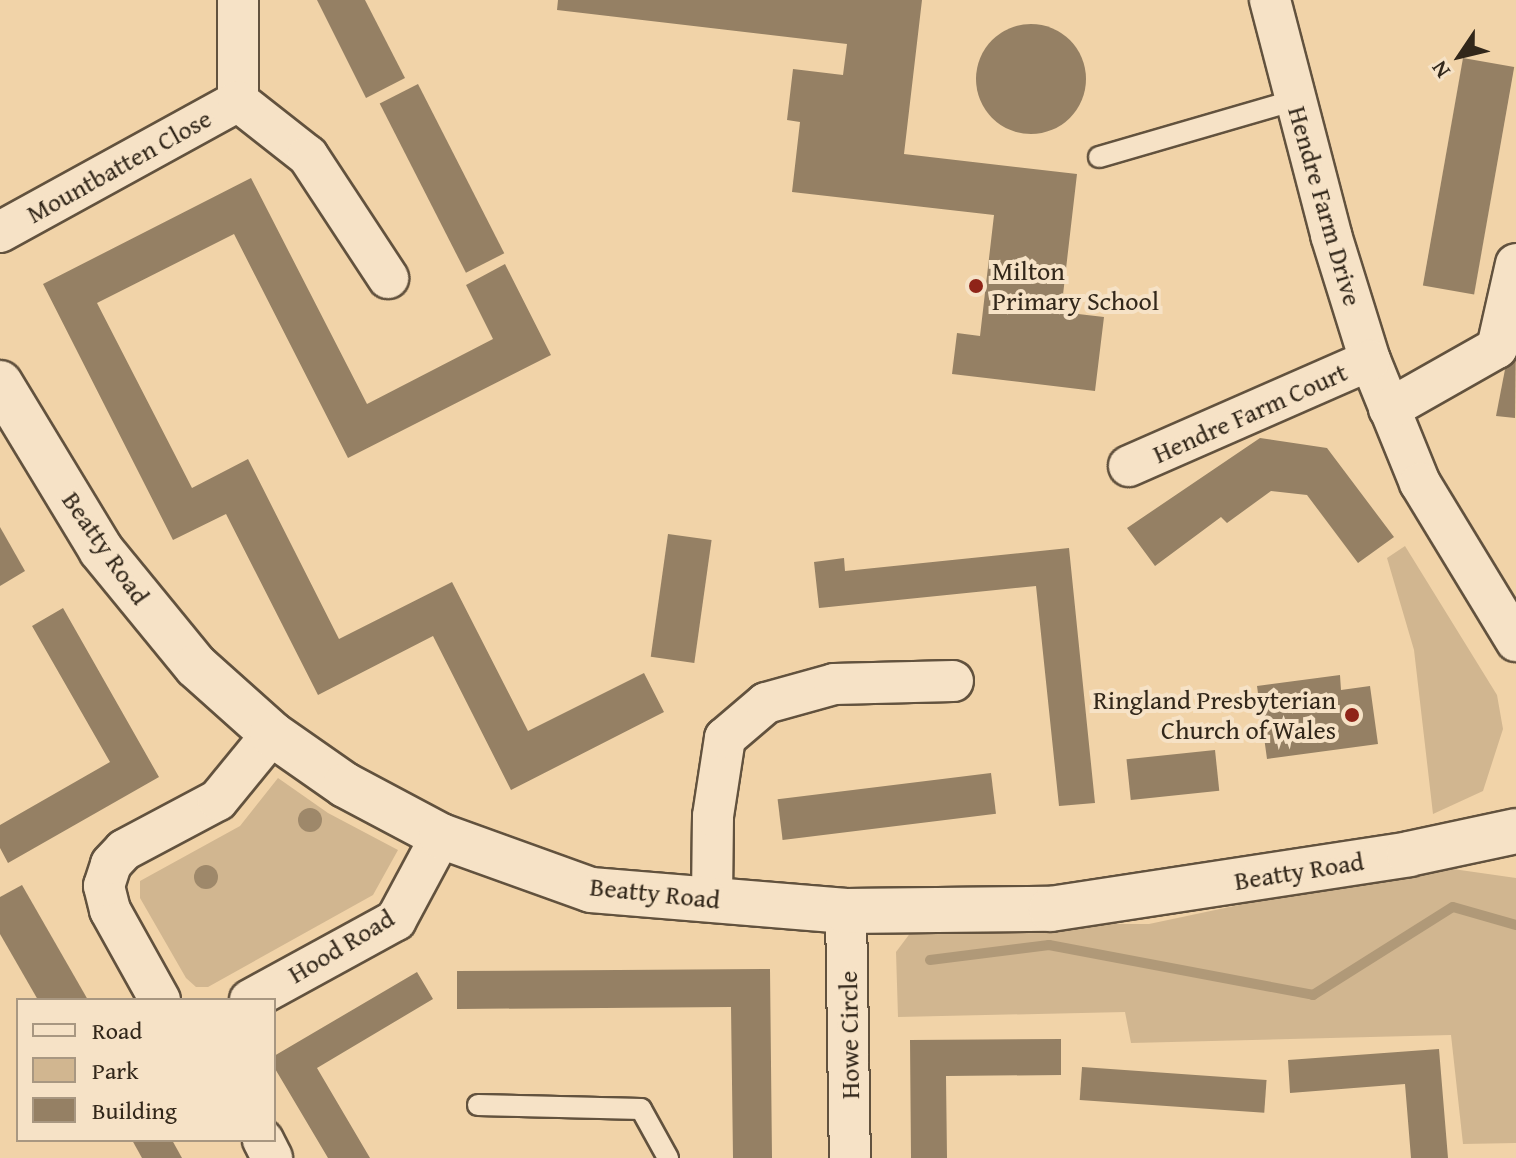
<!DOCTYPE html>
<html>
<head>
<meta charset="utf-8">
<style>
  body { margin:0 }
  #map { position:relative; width:1516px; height:1158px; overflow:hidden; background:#f1d3a8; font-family:"Gentium Book Plus",serif }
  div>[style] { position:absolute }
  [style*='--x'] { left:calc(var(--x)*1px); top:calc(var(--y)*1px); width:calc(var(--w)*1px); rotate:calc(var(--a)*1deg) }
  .green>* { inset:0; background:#d1b690 }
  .stream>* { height:10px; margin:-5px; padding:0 5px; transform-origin:5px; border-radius:5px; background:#b09978 }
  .building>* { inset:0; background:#958064; transform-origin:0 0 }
  .round { border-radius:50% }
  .roads { filter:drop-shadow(2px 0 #62523e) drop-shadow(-2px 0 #62523e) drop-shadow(0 2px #62523e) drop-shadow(0 -2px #62523e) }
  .service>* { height:20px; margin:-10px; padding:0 10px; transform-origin:10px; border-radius:10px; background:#f6e2c6 }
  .minor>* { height:40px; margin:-20px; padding:0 20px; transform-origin:20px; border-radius:20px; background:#f6e2c6 }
  .tertiary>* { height:44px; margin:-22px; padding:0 22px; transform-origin:22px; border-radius:22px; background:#f6e2c6 }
  .trees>* { width:24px; height:24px; margin:-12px; border-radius:50%; background:#9e886a }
  .dots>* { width:22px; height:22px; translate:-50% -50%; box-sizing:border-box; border:4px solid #f6e2c6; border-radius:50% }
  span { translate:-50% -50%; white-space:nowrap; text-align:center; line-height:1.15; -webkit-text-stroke:8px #f6e2c6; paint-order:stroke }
  .street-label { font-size:26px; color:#32271a }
  .poi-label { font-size:26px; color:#32271a }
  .left { translate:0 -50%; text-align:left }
  .right { translate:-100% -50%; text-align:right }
  .legend { position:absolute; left:16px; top:998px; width:260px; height:144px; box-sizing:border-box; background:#f6e2c6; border:2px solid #a89781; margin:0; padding:10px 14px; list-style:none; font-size:24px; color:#32271a }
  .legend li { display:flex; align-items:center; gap:16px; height:40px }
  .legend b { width:40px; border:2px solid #a89781 }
  .north { position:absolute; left:1420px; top:16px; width:80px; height:80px; -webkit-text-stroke:6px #f6e2c6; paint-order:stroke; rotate:235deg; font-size:22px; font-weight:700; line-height:32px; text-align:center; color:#32271a }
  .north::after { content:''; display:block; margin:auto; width:28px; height:36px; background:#32271a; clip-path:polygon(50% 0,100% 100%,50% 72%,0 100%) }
</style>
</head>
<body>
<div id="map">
  <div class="green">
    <div style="clip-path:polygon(1405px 546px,1497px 695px,1503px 729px,1483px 791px,1433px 814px,1414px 650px,1387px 558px)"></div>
    <div style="clip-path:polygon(278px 778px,328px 813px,398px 850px,373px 895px,208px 987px,196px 987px,186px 978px,140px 898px,140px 881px,240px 826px)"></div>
    <div style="clip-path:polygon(1453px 869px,1516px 878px,1516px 1143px,1463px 1144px,1451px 1035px,1131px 1043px,1125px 1012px,898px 1017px,896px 952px,917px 924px,1149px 924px,1328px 886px)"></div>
  </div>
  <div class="stream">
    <div style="--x:930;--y:960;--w:120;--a:-7.2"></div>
    <div style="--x:1049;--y:945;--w:269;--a:10.7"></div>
    <div style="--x:1313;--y:995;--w:165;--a:-32.2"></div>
    <div style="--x:1453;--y:907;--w:66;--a:15.9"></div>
  </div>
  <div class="building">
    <div style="clip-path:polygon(317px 0,365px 0,405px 78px,366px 98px)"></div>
    <div style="clip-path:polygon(558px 0,922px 0,904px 154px,1077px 174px,1061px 312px,1104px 317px,1095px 391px,952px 374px,957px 333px,980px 336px,994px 215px,792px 192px,800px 122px,787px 120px,793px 69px,843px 75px,847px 44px,557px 10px)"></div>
    <div class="round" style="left:976px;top:24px;width:110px;height:110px"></div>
    <div style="left:1463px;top:58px;width:52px;height:231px;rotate:10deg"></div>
    <div style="left:418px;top:84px;width:190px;height:43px;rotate:63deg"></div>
    <div style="clip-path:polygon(251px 178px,367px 404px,493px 339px,466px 285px,505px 264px,551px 355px,348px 458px,234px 234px,97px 303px,192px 488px,248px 459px,339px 639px,452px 582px,528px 731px,644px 673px,664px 712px,511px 790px,433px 636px,318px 695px,226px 514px,173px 540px,43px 284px)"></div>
    <div style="clip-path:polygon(1513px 328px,1516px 328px,1515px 418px,1496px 416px)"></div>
    <div style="clip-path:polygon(1260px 438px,1327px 448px,1394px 537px,1358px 563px,1307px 495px,1271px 491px,1227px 523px,1221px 517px,1155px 566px,1127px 528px)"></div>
    <div style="clip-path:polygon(0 527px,25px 571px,0 586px)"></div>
    <div style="left:668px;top:534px;width:44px;height:124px;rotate:8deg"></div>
    <div style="clip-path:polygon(1069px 548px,1095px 803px,1059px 806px,1036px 586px,819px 608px,814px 562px,844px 558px,845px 571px)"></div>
    <div style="clip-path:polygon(63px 608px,159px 777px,8px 863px,0 848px,0 825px,110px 762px,32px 626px)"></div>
    <div style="clip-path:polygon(1340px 675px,1341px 690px,1370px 686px,1378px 744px,1267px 759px,1257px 686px)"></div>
    <div style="left:1215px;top:750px;width:41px;height:89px;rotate:84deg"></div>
    <div style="left:991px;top:773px;width:41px;height:215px;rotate:83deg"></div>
    <div style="clip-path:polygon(22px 885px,88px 1000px,38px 1000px,0 934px,0 897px)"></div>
    <div style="clip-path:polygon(770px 969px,772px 1158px,733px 1158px,731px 1007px,457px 1009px,457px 971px)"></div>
    <div style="clip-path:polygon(417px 972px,433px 999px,317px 1068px,370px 1158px,328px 1158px,274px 1067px,274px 1056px)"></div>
    <div style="clip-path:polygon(1061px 1039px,1061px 1075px,946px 1076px,947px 1158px,911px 1158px,910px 1040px)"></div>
    <div style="clip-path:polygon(1439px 1049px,1448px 1158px,1411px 1158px,1405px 1084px,1290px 1093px,1288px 1060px)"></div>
    <div style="left:1082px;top:1067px;width:185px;height:33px;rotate:4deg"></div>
    <div style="clip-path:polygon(132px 1140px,172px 1140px,182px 1158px,142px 1158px)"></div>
  </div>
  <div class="roads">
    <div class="service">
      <div style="--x:1099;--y:157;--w:204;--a:-16.2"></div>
      <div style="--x:478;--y:1105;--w:163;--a:1.4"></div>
      <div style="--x:641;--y:1109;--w:56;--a:61.1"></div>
    </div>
    <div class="minor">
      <div style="--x:238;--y:0;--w:101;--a:90"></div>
      <div style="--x:1270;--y:0;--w:243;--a:75.4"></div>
      <div style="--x:1331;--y:235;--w:131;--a:72.7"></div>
      <div style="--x:1370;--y:360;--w:133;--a:67.9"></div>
      <div style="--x:1420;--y:483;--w:185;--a:58.7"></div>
      <div style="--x:0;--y:232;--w:272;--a:-28.8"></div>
      <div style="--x:238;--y:101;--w:89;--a:38.2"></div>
      <div style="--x:308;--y:156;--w:146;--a:56.7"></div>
      <div style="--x:1389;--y:409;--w:124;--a:-29.5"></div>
      <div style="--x:1497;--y:348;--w:86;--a:-77.3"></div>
      <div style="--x:1129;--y:466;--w:263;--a:-23.7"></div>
      <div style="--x:712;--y:898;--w:82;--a:-89.3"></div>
      <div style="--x:713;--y:816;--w:79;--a:-81.3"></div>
      <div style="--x:725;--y:738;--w:54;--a:-40.5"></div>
      <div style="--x:766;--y:703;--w:71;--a:-15.6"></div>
      <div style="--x:834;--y:684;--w:119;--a:-1.4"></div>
      <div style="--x:846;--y:911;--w:247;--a:89.1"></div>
      <div style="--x:160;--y:1000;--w:103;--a:-119.1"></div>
      <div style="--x:110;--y:910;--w:25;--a:-104"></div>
      <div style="--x:104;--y:886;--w:23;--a:-72"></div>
      <div style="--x:111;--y:864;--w:19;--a:-47"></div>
      <div style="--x:124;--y:850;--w:106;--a:-28"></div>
      <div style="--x:218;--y:800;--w:85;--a:-50.7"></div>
      <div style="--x:250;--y:1000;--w:166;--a:-28.7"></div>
      <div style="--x:396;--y:920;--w:95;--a:-61.8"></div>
      <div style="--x:263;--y:1140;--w:20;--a:63"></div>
    </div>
    <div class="tertiary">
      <div style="--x:0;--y:383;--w:195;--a:58.8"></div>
      <div style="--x:101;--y:550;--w:150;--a:50.7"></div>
      <div style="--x:196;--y:666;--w:102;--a:41.8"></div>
      <div style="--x:272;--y:734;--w:89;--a:34.9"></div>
      <div style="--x:345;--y:785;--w:109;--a:28"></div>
      <div style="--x:441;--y:836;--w:159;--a:19.8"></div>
      <div style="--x:591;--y:890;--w:256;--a:4.7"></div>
      <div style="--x:846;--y:911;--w:205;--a:-0.6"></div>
      <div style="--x:1051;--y:909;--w:362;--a:-8.7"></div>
      <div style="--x:1409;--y:854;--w:109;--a:-12.1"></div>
    </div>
  </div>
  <div class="trees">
    <div style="left:310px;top:820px"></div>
    <div style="left:206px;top:877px"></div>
  </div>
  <div class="dots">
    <div style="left:976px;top:286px;background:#8f2418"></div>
    <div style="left:1352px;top:715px;background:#8f2418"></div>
  </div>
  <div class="street-label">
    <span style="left:119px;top:166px;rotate:-29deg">Mountbatten Close</span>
    <span style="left:1325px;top:206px;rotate:74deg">Hendre Farm Drive</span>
    <span style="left:1250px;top:413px;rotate:-24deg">Hendre Farm Court</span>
    <span style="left:106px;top:548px;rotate:55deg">Beatty Road</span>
    <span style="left:1299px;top:871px;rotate:-9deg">Beatty Road</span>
    <span style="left:655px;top:893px;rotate:6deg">Beatty Road</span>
    <span style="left:341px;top:946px;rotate:-31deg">Hood Road</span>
    <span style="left:849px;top:1035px;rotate:-91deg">Howe Circle</span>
  </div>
  <div class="poi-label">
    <span class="left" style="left:992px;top:286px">Milton<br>Primary School</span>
    <span class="right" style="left:1336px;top:715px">Ringland Presbyterian<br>Church of Wales</span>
  </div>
  <ul class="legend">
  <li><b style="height:10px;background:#f6e2c6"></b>Road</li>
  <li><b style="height:22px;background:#d1b690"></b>Park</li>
  <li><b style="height:22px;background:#958064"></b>Building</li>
  </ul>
  <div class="north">N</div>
</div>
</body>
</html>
